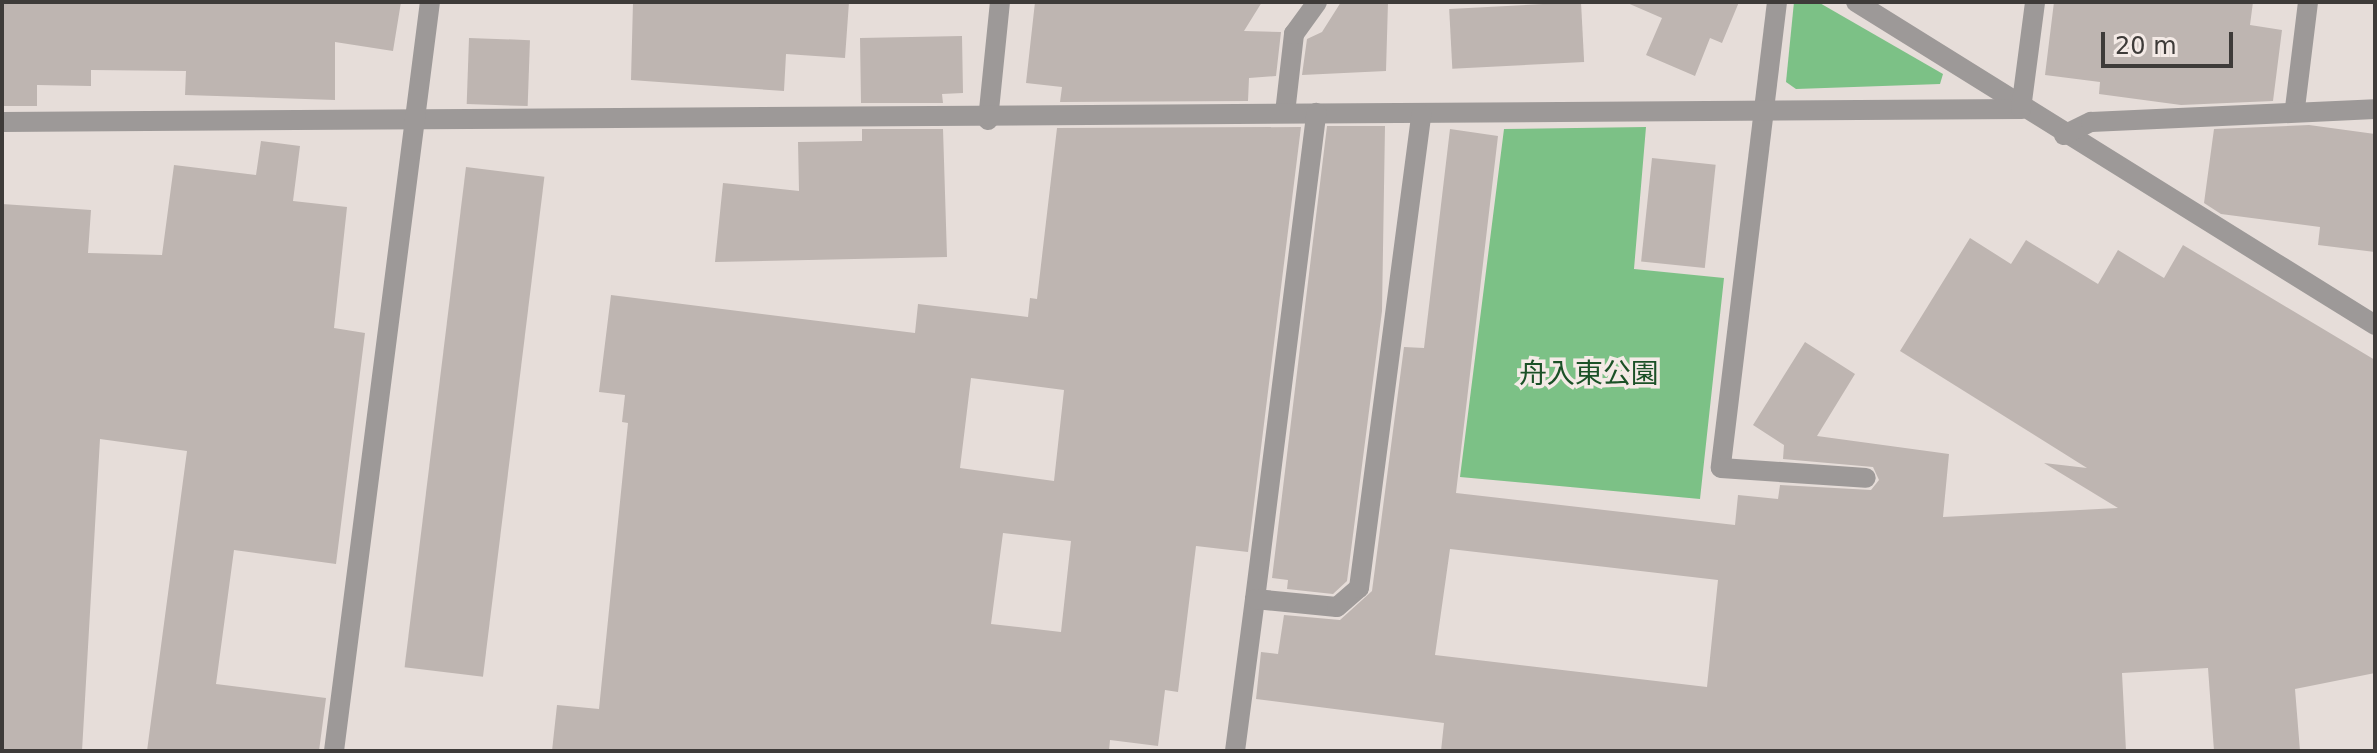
<!DOCTYPE html>
<html>
<head>
<meta charset="utf-8">
<style>
  body { margin:0 }
  #map { position:relative; width:2377px; height:753px; overflow:hidden; background:#e6ddd9; font-family:"DejaVu Sans","Noto Sans JP",sans-serif }
  div>[style] { position:absolute }
  [style*='--x'] { left:calc(var(--x)*1px); top:calc(var(--y)*1px); width:calc(var(--w)*1px); rotate:calc(var(--a)*1deg) }
  .green>* { inset:0; background:#7cc186 }
  .building>* { inset:0; background:#beb5b1; transform-origin:0 0 }
  .minor>* { height:20px; margin:-10px; padding:0 10px; transform-origin:10px; border-radius:10px; background:#9d9998 }
  span { translate:-50% -50%; white-space:nowrap; text-align:center; line-height:1.15; -webkit-text-stroke:7px #f4eae6; paint-order:stroke }
  .park-label { font-size:28px; color:#1b5127 }
  .frame { position:absolute; inset:0; border:4px solid #3e3b39; pointer-events:none }
  .scale { position:absolute; left:2101px; top:32px; width:132px; height:36px; box-sizing:border-box; border:4px solid #3e3b39; border-top:0; padding-left:10px; font-size:24px; line-height:28px; white-space:nowrap; color:#3e3b39; -webkit-text-stroke:6px #f4eae6; paint-order:stroke }
</style>
</head>
<body>
<div id="map">
  <div class="green">
    <div style="clip-path:polygon(1794px 2px,1818px 2px,1943px 74px,1940px 84px,1796px 89px,1786px 82px)"></div>
    <div style="clip-path:polygon(1646px 127px,1634px 269px,1724px 278px,1700px 499px,1460px 477px,1504px 129px)"></div>
  </div>
  <div class="building">
    <div style="clip-path:polygon(2px 2px,401px 2px,393px 51px,335px 42px,335px 100px,185px 95px,186px 71px,91px 70px,91px 86px,37px 85px,37px 106px,2px 106px)"></div>
    <div style="clip-path:polygon(633px 2px,849px 2px,845px 58px,786px 54px,784px 91px,631px 80px)"></div>
    <div style="clip-path:polygon(1035px 2px,1262px 2px,1244px 31px,1281px 32px,1276px 76px,1249px 78px,1248px 101px,1060px 102px,1062px 87px,1026px 83px)"></div>
    <div style="clip-path:polygon(1341px 2px,1388px 2px,1386px 71px,1302px 75px,1307px 39px,1322px 32px)"></div>
    <div style="left:1581px;top:2px;width:60px;height:132px;rotate:87deg"></div>
    <div style="clip-path:polygon(1625px 2px,1739px 2px,1722px 43px,1710px 38px,1695px 76px,1646px 55px,1662px 18px)"></div>
    <div style="clip-path:polygon(2054px 2px,2253px 2px,2250px 25px,2282px 30px,2273px 101px,2181px 105px,2099px 94px,2100px 82px,2045px 75px)"></div>
    <div style="clip-path:polygon(962px 36px,963px 93px,942px 94px,943px 103px,861px 103px,860px 38px)"></div>
    <div style="left:469px;top:38px;width:61px;height:66px;rotate:2deg"></div>
    <div style="clip-path:polygon(2309px 125px,2375px 134px,2375px 252px,2318px 245px,2320px 227px,2221px 214px,2204px 203px,2214px 129px)"></div>
    <div style="clip-path:polygon(1327px 126px,1385px 126px,1382px 311px,1347px 581px,1333px 594px,1287px 589px,1288px 580px,1272px 578px)"></div>
    <div style="clip-path:polygon(evenodd,1301px 127px,1248px 552px,1196px 546px,1178px 692px,1165px 690px,1158px 746px,1110px 740px,1109px 751px,552px 751px,557px 705px,599px 709px,628px 423px,622px 422px,625px 395px,599px 392px,611px 295px,915px 333px,918px 304px,1028px 317px,1030px 298px,1037px 299px,1057px 128px,1301px 127px,971px 378px,1064px 390px,1054px 481px,960px 468px,971px 378px,1301px 127px,1003px 533px,1071px 541px,1061px 632px,991px 624px,1003px 533px)"></div>
    <div style="clip-path:polygon(862px 129px,943px 129px,947px 257px,715px 262px,723px 183px,799px 191px,798px 142px,862px 141px)"></div>
    <div style="clip-path:polygon(evenodd,1450px 129px,1498px 136px,1456px 493px,1735px 525px,1738px 495px,1778px 499px,1780px 485px,1871px 490px,1879px 480px,1873px 467px,1783px 459px,1784px 445px,1753px 425px,1805px 342px,1855px 374px,1817px 436px,1949px 454px,1943px 517px,2118px 508px,2044px 463px,2087px 468px,1900px 351px,1970px 238px,2011px 264px,2026px 240px,2098px 284px,2118px 250px,2164px 278px,2183px 245px,2375px 360px,2375px 673px,2295px 689px,2300px 751px,2214px 751px,2208px 668px,2122px 673px,2126px 751px,1441px 751px,1444px 723px,1256px 699px,1261px 652px,1278px 654px,1284px 615px,1340px 620px,1372px 591px,1404px 347px,1424px 348px,1450px 129px,1450px 549px,1718px 580px,1707px 687px,1435px 655px,1450px 549px)"></div>
    <div style="clip-path:polygon(261px 141px,300px 146px,293px 201px,347px 207px,334px 328px,365px 333px,336px 564px,234px 550px,216px 684px,326px 698px,319px 751px,147px 751px,187px 451px,100px 439px,82px 751px,2px 751px,2px 204px,91px 210px,88px 253px,162px 255px,174px 165px,256px 175px)"></div>
    <div style="left:1652px;top:158px;width:64px;height:104px;rotate:6deg"></div>
    <div style="left:466px;top:167px;width:79px;height:504px;rotate:7deg"></div>
  </div>
  <div class="minor">
    <div style="--x:1777;--y:2;--w:469;--a:96.9"></div>
    <div style="--x:1721;--y:468;--w:145;--a:3.9"></div>
    <div style="--x:1856;--y:2;--w:611;--a:31.9"></div>
    <div style="--x:2295;--y:108;--w:107;--a:-83"></div>
    <div style="--x:1285;--y:113;--w:80;--a:-83.5"></div>
    <div style="--x:1294;--y:34;--w:39;--a:-54"></div>
    <div style="--x:988;--y:120;--w:119;--a:-84.2"></div>
    <div style="--x:2;--y:122;--w:2019;--a:-0.37"></div>
    <div style="--x:2021;--y:109;--w:108;--a:-82.5"></div>
    <div style="--x:2064;--y:135;--w:30;--a:-26"></div>
    <div style="--x:2091;--y:122;--w:284;--a:-2.6"></div>
    <div style="--x:1255;--y:599;--w:490;--a:-82.8"></div>
    <div style="--x:334;--y:751;--w:755;--a:-82.7"></div>
    <div style="--x:1235;--y:751;--w:153;--a:-82.5"></div>
    <div style="--x:1255;--y:599;--w:82;--a:5.6"></div>
    <div style="--x:1337;--y:607;--w:29;--a:-41"></div>
    <div style="--x:1359;--y:588;--w:478;--a:-82.5"></div>
  </div>
  <div class="park-label">
    <span style="left:1589px;top:374px">舟入東公園</span>
  </div>
  <div class="frame"></div>
  <div class="scale">20 m</div>
</div>
</body>
</html>
